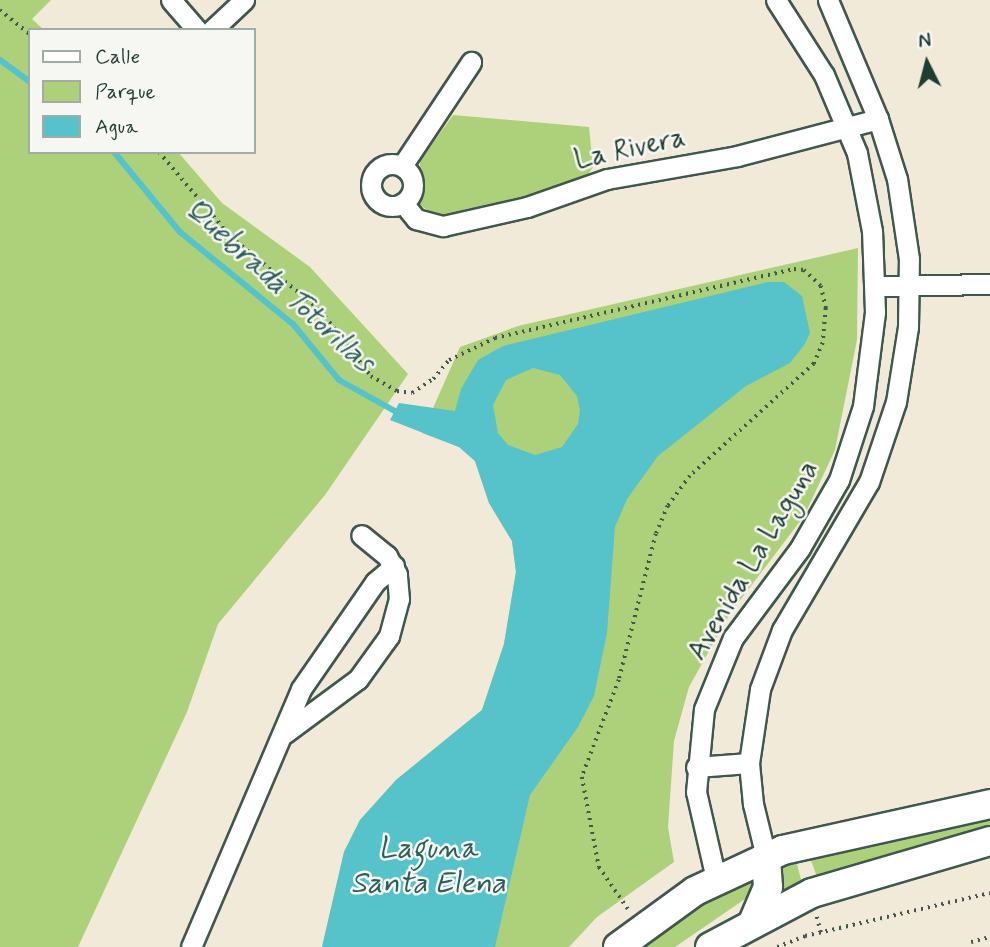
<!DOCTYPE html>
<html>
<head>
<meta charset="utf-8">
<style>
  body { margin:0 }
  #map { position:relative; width:990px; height:947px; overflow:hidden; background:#f2ead8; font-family:Mynerve,sans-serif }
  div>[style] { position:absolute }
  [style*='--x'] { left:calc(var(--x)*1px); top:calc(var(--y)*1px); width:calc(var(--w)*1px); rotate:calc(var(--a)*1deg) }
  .green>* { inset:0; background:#add17a }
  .water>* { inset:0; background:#55c3c9 }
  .stream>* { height:6px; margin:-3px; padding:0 3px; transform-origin:3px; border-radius:3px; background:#55c3c9 }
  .path>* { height:3.5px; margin-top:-1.75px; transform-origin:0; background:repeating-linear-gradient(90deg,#3f574d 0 2px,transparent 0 7px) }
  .roads { filter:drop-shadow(2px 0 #3f574d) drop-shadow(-2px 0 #3f574d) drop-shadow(0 2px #3f574d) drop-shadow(0 -2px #3f574d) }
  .street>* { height:19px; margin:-9.5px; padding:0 9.5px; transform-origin:9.5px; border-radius:9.5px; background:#fff }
  .street>.ring { margin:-9.5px; padding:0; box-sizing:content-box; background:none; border:19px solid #fff; border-radius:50% }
  .secondary>* { height:28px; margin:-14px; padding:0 14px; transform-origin:14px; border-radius:14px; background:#fff }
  span { translate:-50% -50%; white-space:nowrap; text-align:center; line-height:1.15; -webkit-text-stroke:5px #f6f6f2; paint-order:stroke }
  .street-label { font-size:28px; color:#1f3d34 }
  .water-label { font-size:30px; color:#2c5e59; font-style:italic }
  .legend { position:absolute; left:28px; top:28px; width:228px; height:126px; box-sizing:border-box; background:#f6f6f2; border:2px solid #a0aca6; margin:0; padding:9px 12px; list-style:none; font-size:21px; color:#1f3d34 }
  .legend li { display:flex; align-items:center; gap:14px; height:35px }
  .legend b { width:35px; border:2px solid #a0aca6 }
  .north { position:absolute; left:892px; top:28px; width:70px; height:70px; -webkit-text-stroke:5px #f6f6f2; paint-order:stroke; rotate:354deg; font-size:19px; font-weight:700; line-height:28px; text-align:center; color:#1f3d34 }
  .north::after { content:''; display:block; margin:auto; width:24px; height:32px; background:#1f3d34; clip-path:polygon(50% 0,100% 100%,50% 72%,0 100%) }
</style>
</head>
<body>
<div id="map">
  <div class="green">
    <div style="clip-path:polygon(0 0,51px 0,32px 19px,44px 30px,30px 30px,30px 152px,178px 152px,222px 203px,310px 267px,408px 374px,325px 495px,218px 624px,187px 712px,78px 947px,0 947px)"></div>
    <div style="clip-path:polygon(453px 115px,589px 127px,593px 167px,587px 176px,462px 216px,433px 214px,420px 205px,420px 161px)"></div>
    <div style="clip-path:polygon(858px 248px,857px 340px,835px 450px,804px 516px,729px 615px,689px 687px,674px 741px,668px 827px,674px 862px,597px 917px,569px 947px,322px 947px,344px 852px,360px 820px,396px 780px,482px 710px,504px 644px,516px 571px,512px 541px,489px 503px,475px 461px,459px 447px,422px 433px,460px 347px,518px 326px)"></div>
    <div style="clip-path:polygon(990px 818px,990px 831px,817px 877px,809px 855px)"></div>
    <div style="clip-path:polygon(795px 857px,802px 883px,776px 896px,780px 864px)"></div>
    <div style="clip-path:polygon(751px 874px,755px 883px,745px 899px,675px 947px,634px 947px,673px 918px)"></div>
  </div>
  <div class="water">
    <div style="clip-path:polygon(evenodd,768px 282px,784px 282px,802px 296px,810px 333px,805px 344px,790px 363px,746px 386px,658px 456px,627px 499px,615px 527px,607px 633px,594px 696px,578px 727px,530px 795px,495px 947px,322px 947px,344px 852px,360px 820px,396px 780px,482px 710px,504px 644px,516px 572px,512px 541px,489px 503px,475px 461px,459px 447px,390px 420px,399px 403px,455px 411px,461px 389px,478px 360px,503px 346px,768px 282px,533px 368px,560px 375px,577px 396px,580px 410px,578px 424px,562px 447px,535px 455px,508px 445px,498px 433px,493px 405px,506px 380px,533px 368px)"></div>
  </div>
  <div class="stream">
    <div style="--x:0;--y:60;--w:37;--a:36"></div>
    <div style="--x:114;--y:152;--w:104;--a:50.5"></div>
    <div style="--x:180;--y:232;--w:146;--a:39.2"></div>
    <div style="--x:293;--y:324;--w:72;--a:50.6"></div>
    <div style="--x:339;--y:380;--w:64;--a:29"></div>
  </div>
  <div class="path">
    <div style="--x:0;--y:10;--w:38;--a:39"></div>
    <div style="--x:159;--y:152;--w:111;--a:49.7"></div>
    <div style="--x:231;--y:237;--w:117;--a:39.4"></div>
    <div style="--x:321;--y:311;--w:82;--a:52.4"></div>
    <div style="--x:371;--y:376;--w:30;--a:30"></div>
    <div style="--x:397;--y:391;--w:15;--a:8"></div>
    <div style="--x:412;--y:393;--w:25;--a:-34"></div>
    <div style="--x:433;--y:379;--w:25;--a:-50"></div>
    <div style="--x:449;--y:360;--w:51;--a:-25.6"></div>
    <div style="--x:495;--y:338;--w:307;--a:-13"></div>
    <div style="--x:794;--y:269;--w:10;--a:6"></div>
    <div style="--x:804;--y:270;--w:23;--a:43"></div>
    <div style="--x:821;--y:286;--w:23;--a:77"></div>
    <div style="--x:826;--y:308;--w:35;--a:95"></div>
    <div style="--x:823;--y:343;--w:23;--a:113"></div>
    <div style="--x:814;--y:364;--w:167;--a:137.9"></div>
    <div style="--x:690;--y:476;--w:37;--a:126"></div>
    <div style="--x:668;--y:506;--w:30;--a:113"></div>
    <div style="--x:656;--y:534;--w:151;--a:104.2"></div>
    <div style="--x:619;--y:680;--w:104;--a:110.9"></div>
    <div style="--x:582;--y:777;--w:92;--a:79.3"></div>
    <div style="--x:599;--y:867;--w:51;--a:55.4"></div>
    <div style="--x:817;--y:917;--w:16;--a:75"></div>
    <div style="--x:971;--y:942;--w:20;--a:-15"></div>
    <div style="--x:777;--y:947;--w:30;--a:-21"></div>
    <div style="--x:805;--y:936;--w:190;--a:-13.1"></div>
  </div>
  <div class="roads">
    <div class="street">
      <div style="--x:171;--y:0;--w:40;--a:49"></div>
      <div style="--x:212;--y:30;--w:44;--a:-43.2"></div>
      <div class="ring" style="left:371px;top:164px;width:23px;height:23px"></div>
      <div style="--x:402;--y:166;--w:125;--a:-56.4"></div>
      <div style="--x:403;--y:203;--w:21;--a:51"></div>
      <div style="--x:416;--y:219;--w:28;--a:15"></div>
      <div style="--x:443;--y:226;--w:86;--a:-12.7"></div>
      <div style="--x:527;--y:207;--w:85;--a:-19.3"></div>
      <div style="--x:607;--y:179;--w:132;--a:-10"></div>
      <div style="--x:737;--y:156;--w:146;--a:-14.7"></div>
      <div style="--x:876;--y:286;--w:114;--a:-1"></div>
      <div style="--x:285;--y:733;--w:91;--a:-36.5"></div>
      <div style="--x:358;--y:679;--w:53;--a:-54.2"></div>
      <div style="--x:389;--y:636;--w:38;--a:-75"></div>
      <div style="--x:399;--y:599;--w:25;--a:-95"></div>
      <div style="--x:397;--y:574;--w:21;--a:-119"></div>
      <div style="--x:387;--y:556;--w:33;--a:-141"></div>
      <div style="--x:696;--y:767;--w:53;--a:-4.3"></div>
      <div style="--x:766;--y:857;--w:55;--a:-103.8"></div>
      <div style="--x:753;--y:804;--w:41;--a:-95.6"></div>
      <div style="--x:749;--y:763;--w:75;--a:-81.5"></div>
      <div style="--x:760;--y:689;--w:63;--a:-69.6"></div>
      <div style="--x:782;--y:630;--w:172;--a:-59.6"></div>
      <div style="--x:869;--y:482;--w:84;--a:-71.4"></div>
      <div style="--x:896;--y:402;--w:76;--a:-80.9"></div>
      <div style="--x:908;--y:327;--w:68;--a:-89.2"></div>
      <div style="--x:909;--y:259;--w:81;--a:-98.5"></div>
      <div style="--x:897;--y:179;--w:63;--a:-107.6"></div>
      <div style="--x:878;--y:119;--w:129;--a:-112.8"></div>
      <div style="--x:716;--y:879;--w:89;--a:-102.9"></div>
      <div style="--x:696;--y:792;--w:83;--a:-84.5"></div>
      <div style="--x:704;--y:709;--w:77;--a:-67.8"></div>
      <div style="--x:733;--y:638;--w:112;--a:-53.3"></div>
      <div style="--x:800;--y:548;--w:78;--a:-60.2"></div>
      <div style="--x:839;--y:480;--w:78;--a:-72"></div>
      <div style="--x:863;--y:406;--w:95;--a:-82.7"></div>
      <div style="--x:875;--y:312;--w:81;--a:-92.1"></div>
      <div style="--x:872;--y:231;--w:79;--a:-100.9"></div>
      <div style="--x:857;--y:153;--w:85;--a:-112.9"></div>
      <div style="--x:824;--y:75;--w:89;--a:-122.6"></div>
      <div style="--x:191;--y:947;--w:280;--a:-66.9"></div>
      <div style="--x:301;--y:689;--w:130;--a:-55.3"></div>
      <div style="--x:375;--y:582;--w:25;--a:-40"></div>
    </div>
    <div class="secondary">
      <div style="--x:754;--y:920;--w:36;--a:-67"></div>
      <div style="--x:768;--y:887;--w:30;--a:-94"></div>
      <div style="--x:618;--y:947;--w:95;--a:-36"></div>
      <div style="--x:695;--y:891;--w:97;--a:-25"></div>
      <div style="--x:783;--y:850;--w:212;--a:-12.5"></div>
      <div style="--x:710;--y:947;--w:115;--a:-27.9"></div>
      <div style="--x:812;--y:893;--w:185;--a:-16.3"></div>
    </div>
  </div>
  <div class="street-label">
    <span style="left:630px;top:150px;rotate:-12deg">La Rivera</span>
    <span style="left:754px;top:561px;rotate:-59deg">Avenida La Laguna</span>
  </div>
  <div class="water-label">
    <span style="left:279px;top:286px;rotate:42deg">Quebrada Totorillas</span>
    <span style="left:428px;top:866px">Laguna<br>Santa Elena</span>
  </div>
  <ul class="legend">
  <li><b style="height:9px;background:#fff"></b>Calle</li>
  <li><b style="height:19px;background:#add17a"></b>Parque</li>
  <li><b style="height:19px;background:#55c3c9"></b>Agua</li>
  </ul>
  <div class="north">N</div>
</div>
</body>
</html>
